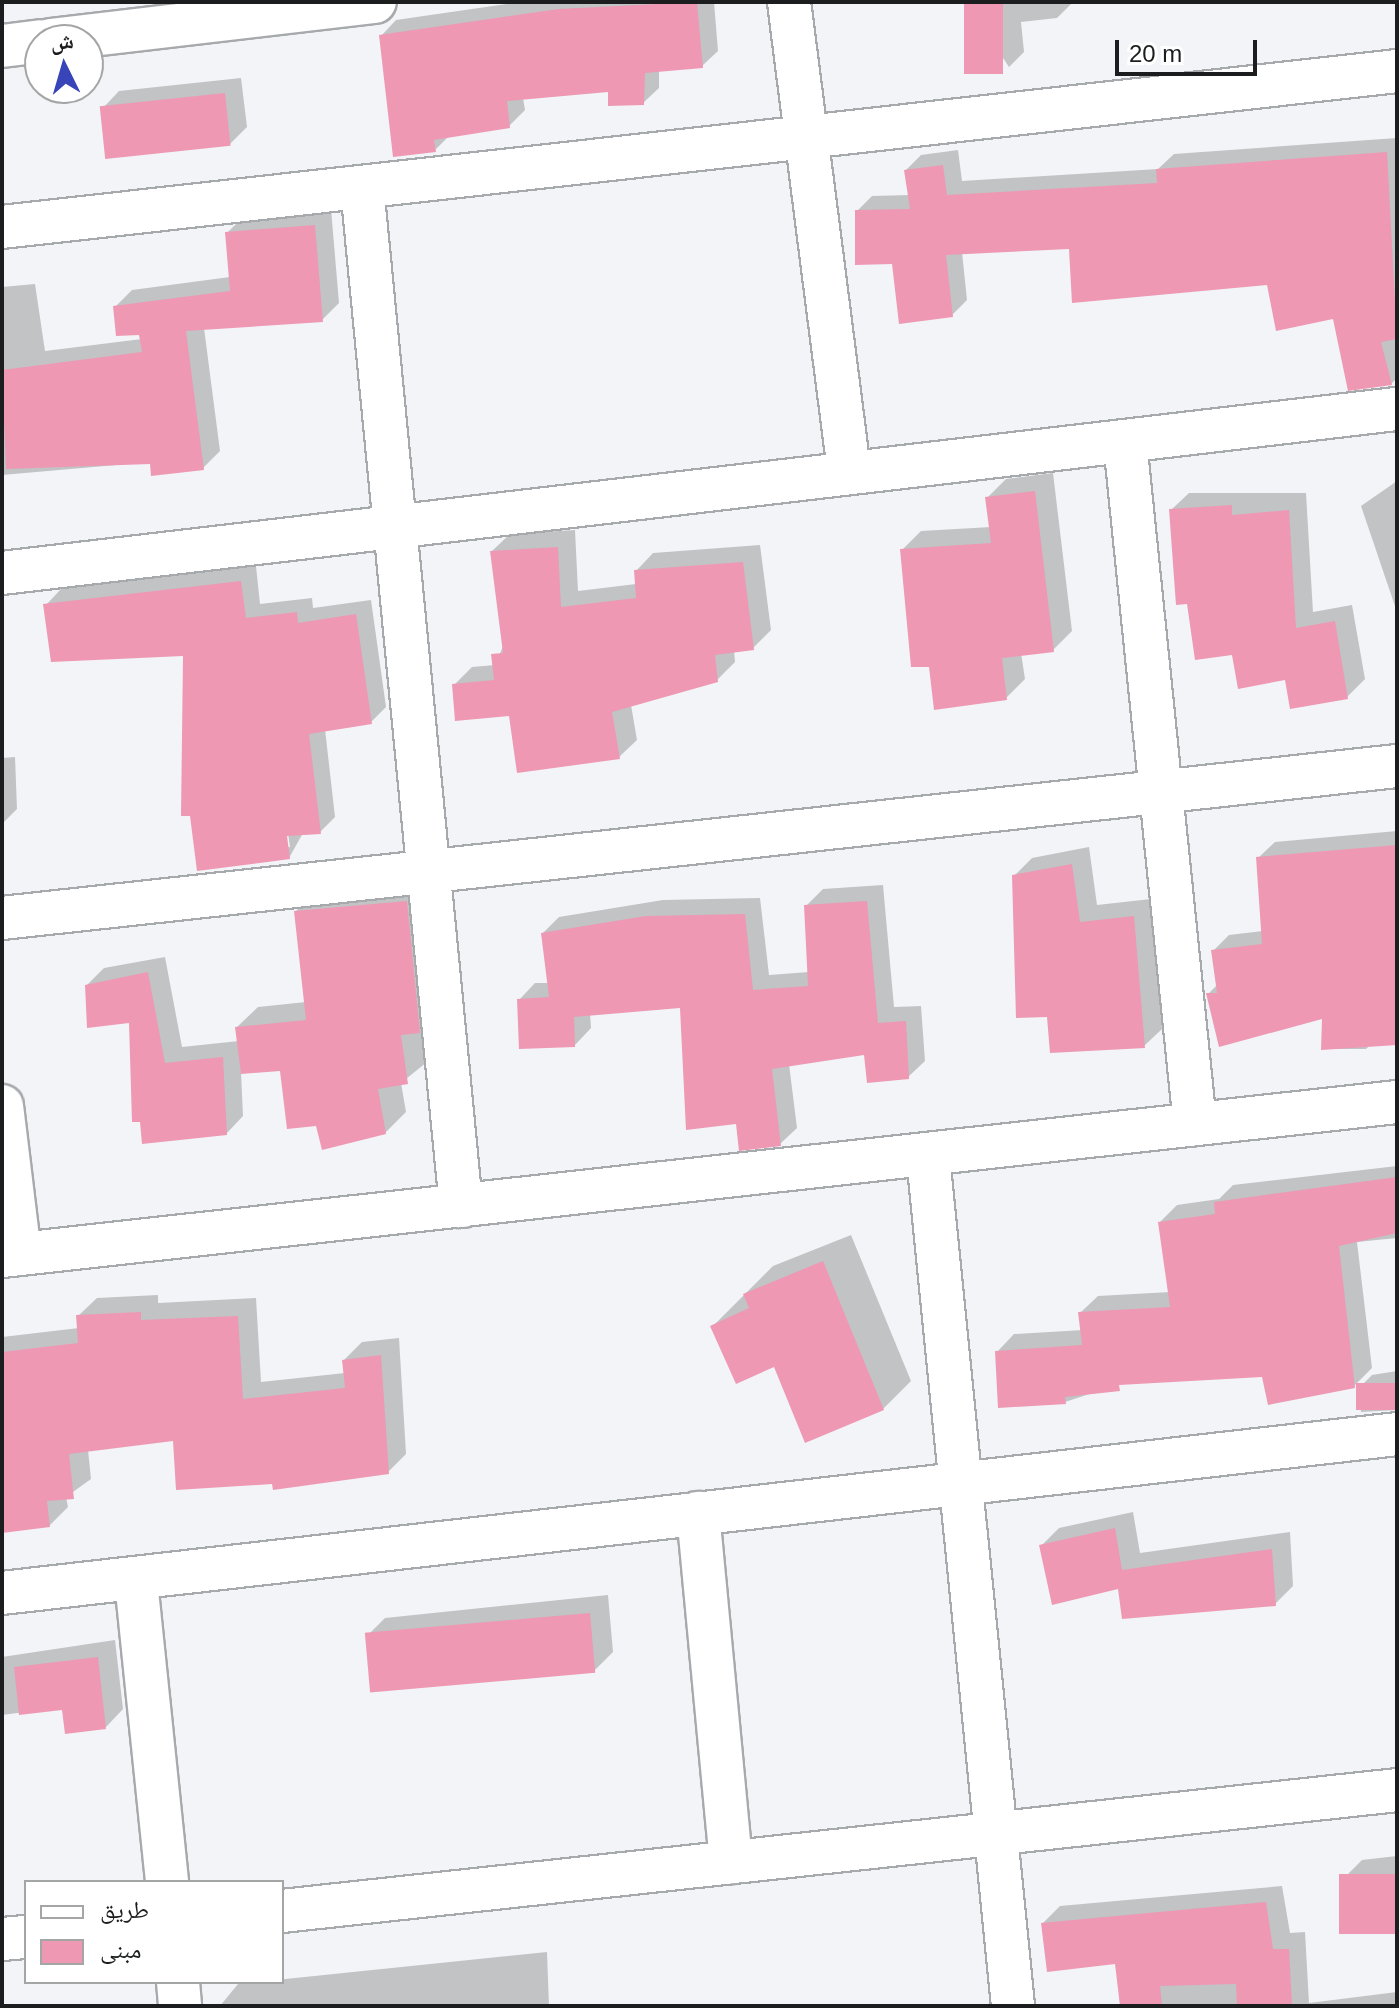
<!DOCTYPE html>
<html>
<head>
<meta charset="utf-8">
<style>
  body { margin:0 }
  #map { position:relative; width:1399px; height:2008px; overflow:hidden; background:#f2f4f7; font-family:Arial,"Noto Naskh Arabic",sans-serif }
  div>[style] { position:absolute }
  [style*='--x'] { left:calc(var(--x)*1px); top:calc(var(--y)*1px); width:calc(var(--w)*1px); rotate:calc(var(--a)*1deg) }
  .shadow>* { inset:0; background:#0003 }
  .building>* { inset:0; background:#ee98b3; transform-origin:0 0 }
  .roads { filter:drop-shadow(2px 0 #a7aaad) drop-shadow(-2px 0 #a7aaad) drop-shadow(0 2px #a7aaad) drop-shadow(0 -2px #a7aaad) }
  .minor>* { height:42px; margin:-21px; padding:0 21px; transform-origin:21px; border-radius:21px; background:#fff }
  span { translate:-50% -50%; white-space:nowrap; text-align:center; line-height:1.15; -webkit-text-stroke:6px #fff; paint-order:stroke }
  .frame { position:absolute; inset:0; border:4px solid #1c1d1e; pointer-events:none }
  .legend { position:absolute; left:24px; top:1880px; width:260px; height:104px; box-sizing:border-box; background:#fff; border:2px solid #a4a5a5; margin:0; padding:10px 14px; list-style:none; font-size:24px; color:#1c1d1e }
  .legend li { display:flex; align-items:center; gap:16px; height:40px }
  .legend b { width:40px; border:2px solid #a4a5a5 }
  .north { position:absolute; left:24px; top:24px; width:80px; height:80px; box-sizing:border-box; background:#fff; border:2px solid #a4a5a5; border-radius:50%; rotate:355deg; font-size:22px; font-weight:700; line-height:32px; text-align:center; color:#1c1d1e }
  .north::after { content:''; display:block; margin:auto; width:28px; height:36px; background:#3745b8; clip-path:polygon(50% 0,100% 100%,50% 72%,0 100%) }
  .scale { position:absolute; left:1115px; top:40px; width:142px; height:36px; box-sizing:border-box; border:4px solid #1c1d1e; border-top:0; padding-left:10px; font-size:24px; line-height:28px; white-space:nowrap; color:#1c1d1e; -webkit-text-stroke:6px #fff; paint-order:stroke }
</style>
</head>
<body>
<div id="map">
  <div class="shadow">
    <div style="clip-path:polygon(521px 2px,714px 2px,718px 51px,702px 66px,659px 70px,659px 88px,643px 103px,610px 90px,523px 98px,525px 110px,509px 126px,450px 135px,435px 150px,381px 36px,396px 20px)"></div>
    <div style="clip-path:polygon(966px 2px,1072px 2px,1072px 3px,1057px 18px,1021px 22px,1024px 52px,1009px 67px)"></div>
    <div style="clip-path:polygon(241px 78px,247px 127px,230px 144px,102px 109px,119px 91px)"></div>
    <div style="clip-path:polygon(1397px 138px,1397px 378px,1391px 384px,1334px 317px,1268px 283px,1071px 247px,962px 252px,967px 300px,952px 315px,894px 262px,857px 211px,872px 196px,910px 195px,906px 170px,921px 155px,958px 150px,962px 181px,1158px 169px,1174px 154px)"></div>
    <div style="clip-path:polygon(331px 209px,339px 303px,322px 320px,204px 328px,220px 451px,203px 468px,151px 462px,2px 475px,2px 287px,35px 284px,45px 351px,142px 339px,115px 307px,132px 290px,230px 277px,227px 233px,244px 216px)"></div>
    <div style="clip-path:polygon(1053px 473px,1072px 631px,1053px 650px,1021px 653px,1025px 679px,1006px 698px,930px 665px,902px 550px,921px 531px,991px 527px,988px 497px,1006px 479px)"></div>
    <div style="clip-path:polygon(1397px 481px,1397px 612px,1361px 506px)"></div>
    <div style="clip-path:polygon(1189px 493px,1306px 493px,1313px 612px,1352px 605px,1365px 679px,1347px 697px,1234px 652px,1171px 510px)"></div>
    <div style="clip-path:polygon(575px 530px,578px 591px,636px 584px,636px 571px,653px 553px,760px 545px,771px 630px,753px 648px,734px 650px,735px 662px,717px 680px,631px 705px,637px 740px,619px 757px,454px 685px,472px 667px,495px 665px,504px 644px,492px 551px,510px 534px)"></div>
    <div style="clip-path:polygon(evenodd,256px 566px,260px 604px,312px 598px,313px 608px,371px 600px,386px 707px,371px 722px,325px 729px,335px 817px,320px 832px,303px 833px,289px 858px,185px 654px,46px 605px,61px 589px,256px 566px,287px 826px,290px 847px,286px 847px,287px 826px)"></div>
    <div style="clip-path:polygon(15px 757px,17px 809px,2px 824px,2px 758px)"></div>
    <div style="clip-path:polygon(1397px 831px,1397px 1020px,1366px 1049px,1323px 1049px,1324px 1017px,1208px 994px,1218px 984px,1213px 951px,1229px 935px,1263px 931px,1258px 858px,1275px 842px)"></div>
    <div style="clip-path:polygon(1089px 847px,1097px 905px,1151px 899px,1162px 1029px,1144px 1046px,1049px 1015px,1014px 876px,1032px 858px)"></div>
    <div style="clip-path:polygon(427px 881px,440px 1011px,422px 1028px,427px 1062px,401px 1083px,406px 1112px,385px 1133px,318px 1123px,281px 1069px,241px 1072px,243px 1116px,227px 1133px,144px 1142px,131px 1020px,87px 985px,104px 968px,165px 957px,182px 1047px,239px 1041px,237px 1027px,258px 1007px,306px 1002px,296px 911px,317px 891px)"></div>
    <div style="clip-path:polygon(883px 885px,894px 1007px,921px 1006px,925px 1061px,908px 1077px,866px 1053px,789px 1064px,797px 1128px,780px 1144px,737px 1122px,681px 1005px,590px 1013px,591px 1028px,575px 1045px,519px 1000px,535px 983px,549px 983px,543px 933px,559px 917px,663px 900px,760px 898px,769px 975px,809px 972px,806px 906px,823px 889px)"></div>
    <div style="clip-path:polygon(1397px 1166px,1397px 1238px,1357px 1242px,1372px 1368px,1354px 1386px,1264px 1374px,1126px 1382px,1065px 1402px,997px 1352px,1014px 1334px,1083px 1330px,1080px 1313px,1098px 1296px,1170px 1292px,1160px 1222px,1177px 1205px,1219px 1199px,1233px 1185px)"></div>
    <div style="clip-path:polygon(851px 1235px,911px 1381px,883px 1409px,775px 1365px,713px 1326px,773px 1266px)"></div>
    <div style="clip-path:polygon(158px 1295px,158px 1303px,256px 1298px,261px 1382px,345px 1373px,344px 1360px,362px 1342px,399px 1338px,406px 1454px,388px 1472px,274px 1482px,174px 1439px,88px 1450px,91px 1479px,66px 1497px,68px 1507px,50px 1525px,2px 1529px,2px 1337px,79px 1328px,78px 1316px,97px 1298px)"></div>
    <div style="clip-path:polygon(1397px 1371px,1397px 1410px,1361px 1412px,1358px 1389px,1372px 1375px)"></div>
    <div style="clip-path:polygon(1133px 1512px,1140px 1553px,1290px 1532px,1293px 1586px,1275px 1604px,1120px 1586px,1041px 1546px,1059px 1528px)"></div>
    <div style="clip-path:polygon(608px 1595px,613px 1652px,594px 1671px,367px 1636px,385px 1618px)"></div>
    <div style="clip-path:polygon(115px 1640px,123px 1709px,106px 1727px,64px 1707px,2px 1715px,2px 1657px)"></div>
    <div style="clip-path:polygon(1397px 1856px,1397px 1932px,1341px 1881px,1362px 1860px)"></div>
    <div style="clip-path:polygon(1282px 1886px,1290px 1933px,1305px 1932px,1309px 2003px,1397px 1992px,1397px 2006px,1122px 2006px,1117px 1962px,1043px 1923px,1060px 1906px)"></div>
    <div style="clip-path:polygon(547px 1952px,549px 2006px,220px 2006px,238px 1984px)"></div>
  </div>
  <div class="building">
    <div style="clip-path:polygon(697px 2px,703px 68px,645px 73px,644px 105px,608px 106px,608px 92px,507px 101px,510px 128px,434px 140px,436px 152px,393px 157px,379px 35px,559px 9px)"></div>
    <div style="left:964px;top:2px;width:39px;height:72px"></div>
    <div style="left:225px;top:93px;width:53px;height:126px;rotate:84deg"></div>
    <div style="clip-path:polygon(1387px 152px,1397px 339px,1381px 342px,1392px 385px,1348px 391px,1333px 319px,1276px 331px,1267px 285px,1072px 303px,1069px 249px,946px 255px,953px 317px,899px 324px,892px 264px,855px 265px,855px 210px,910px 209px,904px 170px,943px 165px,947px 195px,1157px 183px,1156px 169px)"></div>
    <div style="clip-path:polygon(315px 225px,323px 322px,186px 331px,204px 470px,151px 476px,150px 464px,6px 469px,2px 370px,142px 352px,139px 335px,116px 336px,113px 306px,230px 291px,225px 232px)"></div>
    <div style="clip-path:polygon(1035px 491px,1054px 652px,1002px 658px,1007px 700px,934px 710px,929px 667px,911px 667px,900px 549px,991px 543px,985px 497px)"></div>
    <div style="clip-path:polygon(1232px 505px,1232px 515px,1289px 510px,1296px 628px,1335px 621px,1348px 699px,1290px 709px,1285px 680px,1238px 689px,1232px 655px,1195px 660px,1187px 604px,1176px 605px,1169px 509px)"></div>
    <div style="clip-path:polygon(558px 547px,561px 607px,636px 598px,634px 570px,743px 562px,754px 650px,715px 655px,718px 682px,612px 712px,620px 759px,517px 773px,509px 716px,455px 721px,452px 684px,494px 680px,491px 654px,503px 653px,490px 551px)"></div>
    <div style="clip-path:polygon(241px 581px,246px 618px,297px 612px,298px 623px,356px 614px,372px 724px,309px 734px,321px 834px,287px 836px,290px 859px,197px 871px,190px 816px,181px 816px,183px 656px,51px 662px,43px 604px)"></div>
    <div style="clip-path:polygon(1397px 845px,1397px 1045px,1321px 1050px,1322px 1019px,1219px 1047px,1206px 993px,1217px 993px,1211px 950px,1262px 944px,1256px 857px)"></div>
    <div style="clip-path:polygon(1072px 864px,1080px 922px,1134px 916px,1145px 1048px,1050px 1053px,1047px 1017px,1016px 1018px,1012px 875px)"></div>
    <div style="clip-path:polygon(407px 901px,420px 1033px,401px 1035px,408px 1084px,378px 1089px,386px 1134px,322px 1150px,316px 1126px,287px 1129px,280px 1071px,241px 1074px,235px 1027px,306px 1020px,294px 911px)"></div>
    <div style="clip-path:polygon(867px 901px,878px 1023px,906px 1021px,909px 1079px,867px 1083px,864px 1055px,772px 1069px,781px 1146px,739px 1151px,736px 1124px,686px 1130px,680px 1008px,574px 1017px,575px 1047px,519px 1049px,517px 999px,549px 997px,541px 933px,646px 916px,745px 914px,753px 990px,808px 986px,804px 905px)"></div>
    <div style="clip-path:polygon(148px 972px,165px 1063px,223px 1057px,227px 1135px,142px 1144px,140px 1122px,132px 1122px,129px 1023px,87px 1028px,85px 985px)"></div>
    <div style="clip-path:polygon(1397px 1177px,1397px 1233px,1339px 1246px,1355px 1388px,1268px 1405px,1262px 1377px,1119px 1385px,1120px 1391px,1065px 1397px,1066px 1404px,998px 1408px,995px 1351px,1082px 1345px,1078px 1312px,1170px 1307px,1158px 1222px,1215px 1214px,1214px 1202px)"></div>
    <div style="clip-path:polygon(823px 1261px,884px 1410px,805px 1443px,774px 1367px,736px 1384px,710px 1326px,749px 1308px,743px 1294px)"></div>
    <div style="clip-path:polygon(141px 1312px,141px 1320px,238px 1316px,243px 1399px,345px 1388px,342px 1360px,381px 1355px,389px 1474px,273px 1490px,272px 1484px,176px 1490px,173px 1441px,69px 1454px,74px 1499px,47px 1501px,50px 1527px,2px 1533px,2px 1352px,78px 1343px,76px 1315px)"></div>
    <div style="left:1397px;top:1383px;width:27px;height:41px;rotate:90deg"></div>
    <div style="clip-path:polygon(1115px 1528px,1122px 1570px,1272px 1549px,1276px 1606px,1122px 1619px,1118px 1589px,1052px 1605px,1039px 1545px)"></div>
    <div style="left:590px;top:1613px;width:60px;height:226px;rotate:85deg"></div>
    <div style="clip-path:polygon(98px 1657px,106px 1729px,65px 1734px,62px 1710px,19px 1715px,14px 1667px)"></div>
    <div style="left:1397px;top:1874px;width:60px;height:58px;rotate:90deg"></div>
    <div style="clip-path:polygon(1266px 1902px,1273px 1949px,1289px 1949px,1292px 2006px,1237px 2006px,1236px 1984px,1160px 1986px,1162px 2006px,1120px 2006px,1115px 1964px,1047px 1972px,1041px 1923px)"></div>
  </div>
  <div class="roads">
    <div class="minor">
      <div style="--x:789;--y:2;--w:473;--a:82.7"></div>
      <div style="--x:50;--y:40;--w:327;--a:-6.7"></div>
      <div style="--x:2;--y:46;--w:38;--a:-7"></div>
      <div style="--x:362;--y:187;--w:1024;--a:84.45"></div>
      <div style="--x:2;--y:227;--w:1404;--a:-6.38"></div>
      <div style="--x:1125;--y:442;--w:686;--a:84.14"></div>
      <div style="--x:2;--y:573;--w:1405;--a:-6.71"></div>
      <div style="--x:2;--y:918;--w:1403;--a:-6.22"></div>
      <div style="--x:2;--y:1106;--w:149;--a:83.1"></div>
      <div style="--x:928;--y:1157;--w:853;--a:84.28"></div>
      <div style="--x:2;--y:1256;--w:1403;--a:-6.3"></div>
      <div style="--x:698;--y:1513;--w:351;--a:84.6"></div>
      <div style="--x:136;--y:1581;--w:303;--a:84.1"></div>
      <div style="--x:2;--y:1593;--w:1404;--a:-6.5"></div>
      <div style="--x:282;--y:1911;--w:1122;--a:-6.19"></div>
      <div style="--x:2;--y:1939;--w:24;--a:-5"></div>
      <div style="--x:178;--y:1982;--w:24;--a:85"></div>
    </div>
  </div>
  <div class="frame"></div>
  <ul class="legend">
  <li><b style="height:10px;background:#fff"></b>طريق</li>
  <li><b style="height:22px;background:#ee98b3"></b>مبنى</li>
  </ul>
  <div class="north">ش</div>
  <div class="scale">20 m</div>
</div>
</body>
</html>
